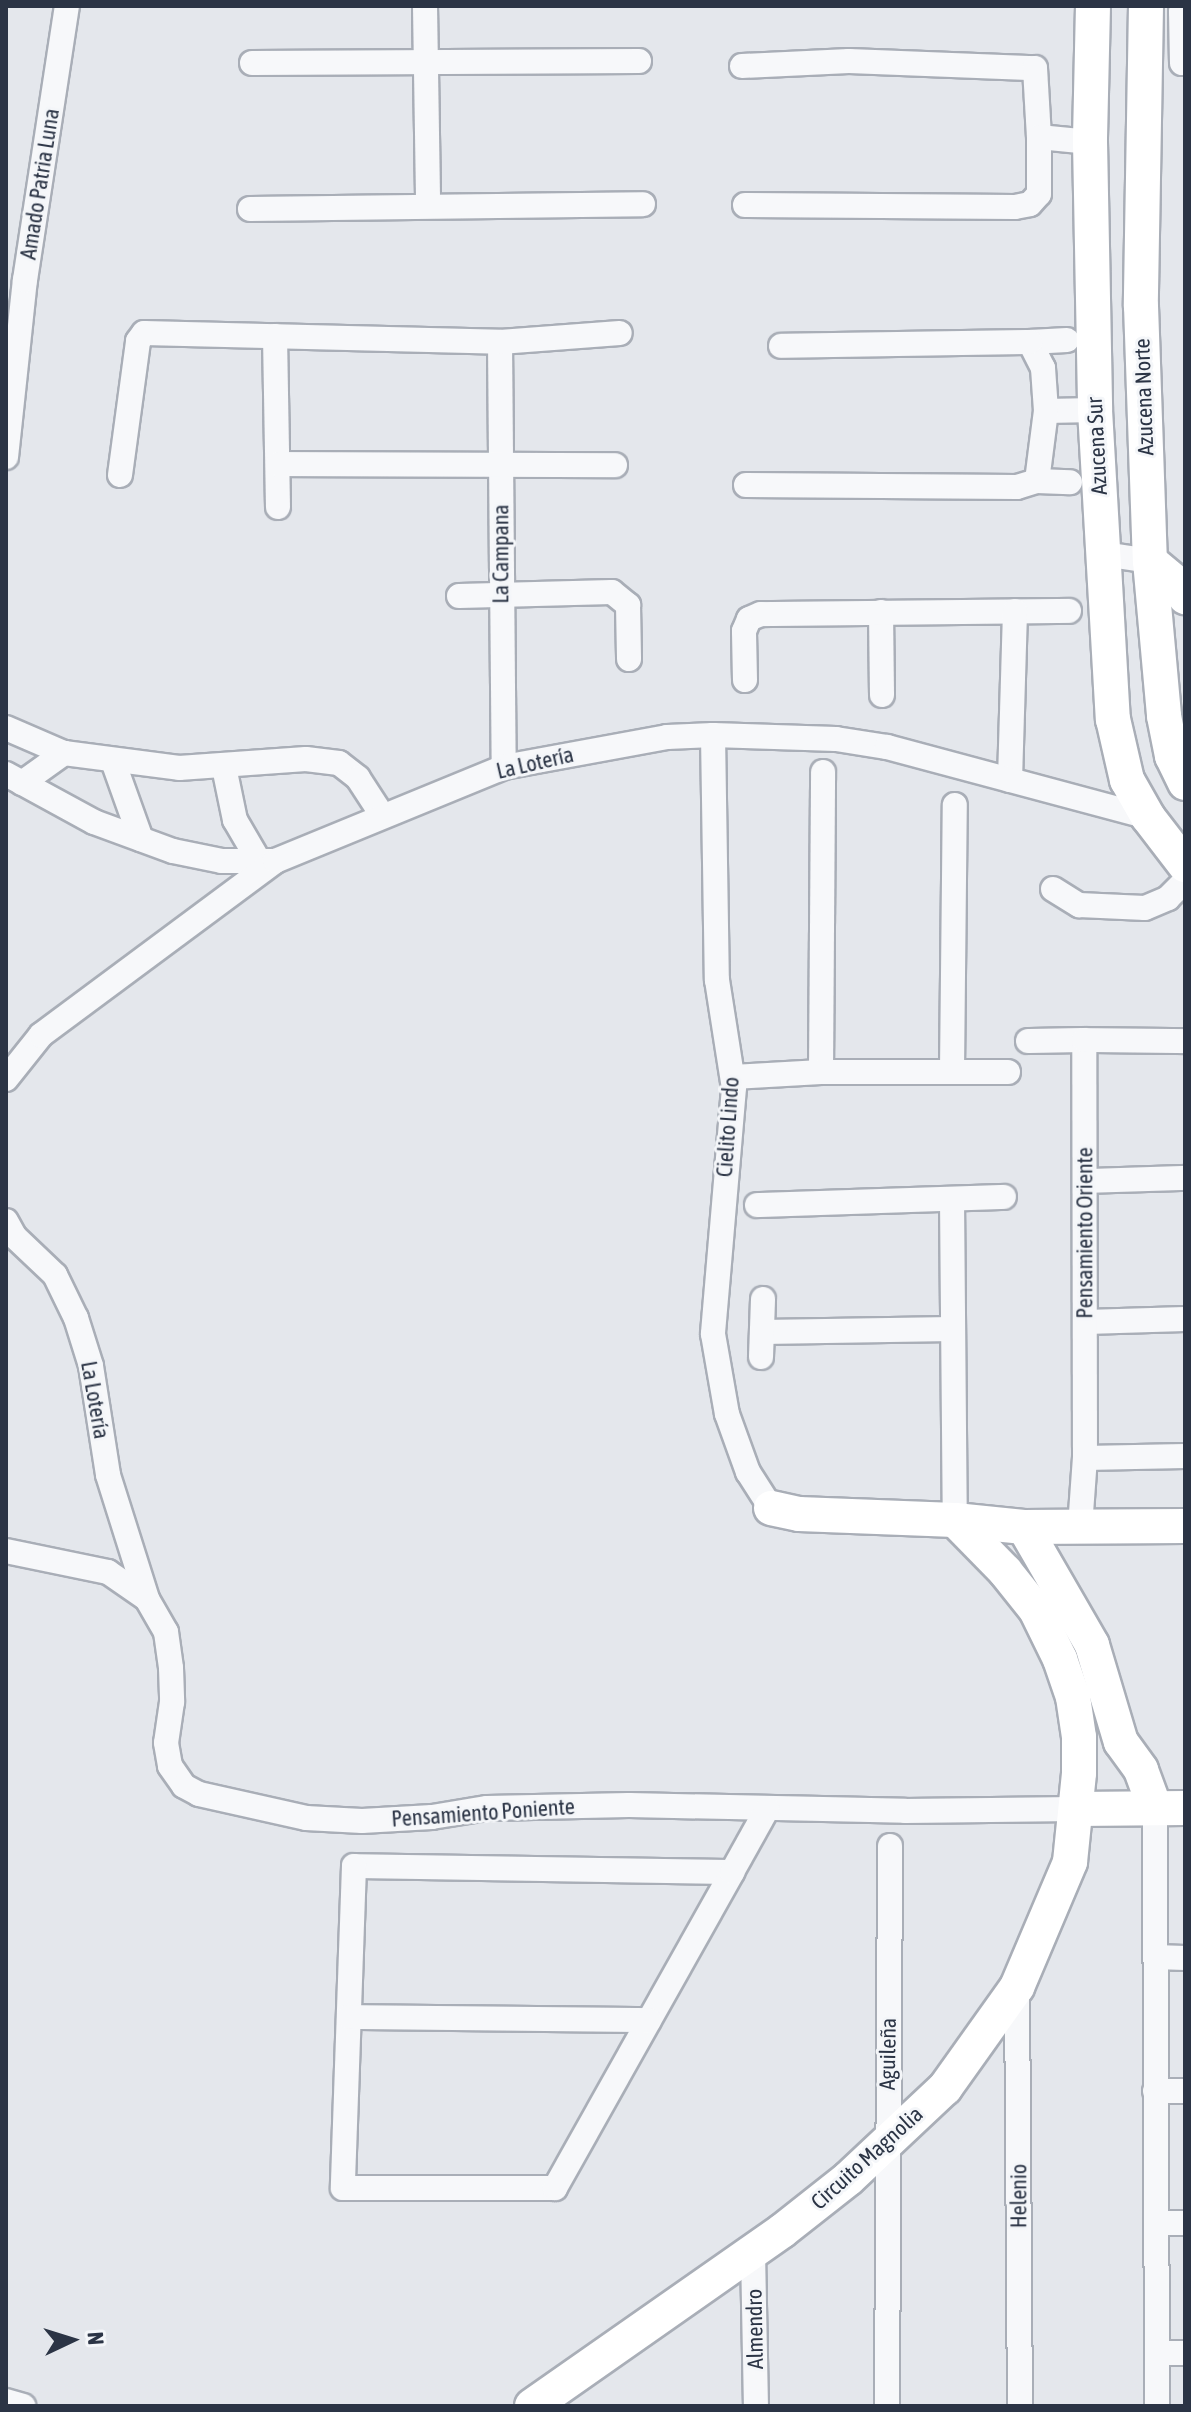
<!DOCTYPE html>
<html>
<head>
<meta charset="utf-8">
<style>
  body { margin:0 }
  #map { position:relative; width:1191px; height:2412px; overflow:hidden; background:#e4e7ec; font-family:"Asap Condensed",sans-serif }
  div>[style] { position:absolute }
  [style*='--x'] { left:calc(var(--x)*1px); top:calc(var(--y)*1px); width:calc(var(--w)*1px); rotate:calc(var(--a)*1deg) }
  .roads { filter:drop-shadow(2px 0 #a9aeb7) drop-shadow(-2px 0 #a9aeb7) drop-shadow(0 2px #a9aeb7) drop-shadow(0 -2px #a9aeb7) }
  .street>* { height:24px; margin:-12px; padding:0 12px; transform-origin:12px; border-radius:12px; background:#f7f8fa }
  .secondary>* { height:34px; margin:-17px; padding:0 17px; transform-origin:17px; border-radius:17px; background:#fff }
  span { translate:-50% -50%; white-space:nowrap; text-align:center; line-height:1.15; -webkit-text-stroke:6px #f4f6f9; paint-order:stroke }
  .street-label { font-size:22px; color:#2b3445 }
  .frame { position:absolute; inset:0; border:8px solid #2b3445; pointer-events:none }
  .north { position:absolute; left:32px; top:2300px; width:80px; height:80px; -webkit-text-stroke:6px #f4f6f9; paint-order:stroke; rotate:86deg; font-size:22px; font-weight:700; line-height:32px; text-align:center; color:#2b3445 }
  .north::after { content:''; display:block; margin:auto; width:28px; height:36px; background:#2b3445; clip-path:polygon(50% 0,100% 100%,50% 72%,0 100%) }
</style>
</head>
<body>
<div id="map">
  <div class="roads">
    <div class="street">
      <div style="--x:425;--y:6;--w:199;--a:89.1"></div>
      <div style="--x:252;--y:63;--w:387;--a:-0.3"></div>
      <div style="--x:1182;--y:63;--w:51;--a:-91.1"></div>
      <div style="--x:1181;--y:12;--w:4;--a:0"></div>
      <div style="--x:742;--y:66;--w:107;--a:-2.7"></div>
      <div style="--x:849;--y:61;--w:186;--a:2.2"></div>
      <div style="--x:1035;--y:68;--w:69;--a:86.7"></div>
      <div style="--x:745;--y:205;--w:270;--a:0.4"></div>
      <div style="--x:1015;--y:207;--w:15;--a:-11"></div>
      <div style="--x:1030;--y:204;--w:13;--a:-48"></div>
      <div style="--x:1039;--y:194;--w:57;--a:-90"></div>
      <div style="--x:1039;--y:137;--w:51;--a:5.6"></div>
      <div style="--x:250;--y:209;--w:393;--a:-0.7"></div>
      <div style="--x:275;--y:336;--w:171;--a:89"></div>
      <div style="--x:500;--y:342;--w:425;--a:89.5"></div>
      <div style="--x:1030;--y:342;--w:37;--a:-3"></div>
      <div style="--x:1046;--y:411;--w:49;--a:-1.2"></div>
      <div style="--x:6;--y:457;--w:178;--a:-83.9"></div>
      <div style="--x:25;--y:280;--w:277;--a:-81.3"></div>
      <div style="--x:278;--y:464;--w:337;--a:0.2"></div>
      <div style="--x:120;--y:475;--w:135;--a:-82.3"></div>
      <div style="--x:138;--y:341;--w:10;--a:-53"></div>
      <div style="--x:144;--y:333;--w:356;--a:1.4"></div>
      <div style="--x:500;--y:342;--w:120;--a:-4.3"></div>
      <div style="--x:1037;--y:481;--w:33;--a:2"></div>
      <div style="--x:746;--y:485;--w:271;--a:0.4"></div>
      <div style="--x:1017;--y:487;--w:21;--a:-17"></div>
      <div style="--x:1037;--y:481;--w:71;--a:-82.7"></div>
      <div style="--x:1046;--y:411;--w:43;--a:-94"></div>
      <div style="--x:1043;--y:368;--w:29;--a:-117"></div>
      <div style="--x:1030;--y:342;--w:249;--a:179.1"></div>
      <div style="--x:1103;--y:554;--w:48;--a:8.5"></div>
      <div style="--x:459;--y:596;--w:153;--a:-1.5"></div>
      <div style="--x:612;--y:592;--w:21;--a:39"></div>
      <div style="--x:628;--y:605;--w:54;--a:88.9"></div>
      <div style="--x:881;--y:612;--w:83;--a:89.3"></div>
      <div style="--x:745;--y:680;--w:49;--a:-91.2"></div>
      <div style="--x:744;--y:631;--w:13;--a:-67"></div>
      <div style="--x:749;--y:619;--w:13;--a:-23"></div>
      <div style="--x:761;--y:614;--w:308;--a:-0.6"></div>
      <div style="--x:6;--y:728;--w:63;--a:23.3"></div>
      <div style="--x:64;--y:753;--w:116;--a:7.4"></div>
      <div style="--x:179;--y:768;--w:127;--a:-4.1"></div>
      <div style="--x:306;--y:759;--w:33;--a:7"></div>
      <div style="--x:339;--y:763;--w:24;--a:38"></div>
      <div style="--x:358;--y:778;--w:44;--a:57"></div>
      <div style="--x:713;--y:735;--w:245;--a:89.1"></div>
      <div style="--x:717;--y:980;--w:109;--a:81.1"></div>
      <div style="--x:734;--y:1088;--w:247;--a:94.9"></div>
      <div style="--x:713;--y:1334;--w:81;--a:80.1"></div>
      <div style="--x:727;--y:1414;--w:62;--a:70.1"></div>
      <div style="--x:748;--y:1472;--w:43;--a:57.4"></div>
      <div style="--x:113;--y:761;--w:83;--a:70.3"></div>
      <div style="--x:224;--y:767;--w:54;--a:78.3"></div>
      <div style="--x:235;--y:820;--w:48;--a:59.7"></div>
      <div style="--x:6;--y:774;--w:100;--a:28.6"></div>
      <div style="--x:94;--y:822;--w:84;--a:20.2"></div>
      <div style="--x:173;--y:851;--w:50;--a:11.5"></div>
      <div style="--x:222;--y:861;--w:53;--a:0"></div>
      <div style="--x:1010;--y:780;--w:169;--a:-88.3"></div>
      <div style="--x:22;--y:783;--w:52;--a:-35.5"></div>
      <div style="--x:1053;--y:889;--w:31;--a:32"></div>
      <div style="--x:1079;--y:905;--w:66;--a:2.6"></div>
      <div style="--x:1145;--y:908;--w:25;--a:-23"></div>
      <div style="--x:1168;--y:898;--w:24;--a:-45"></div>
      <div style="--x:1028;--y:1041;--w:56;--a:-1"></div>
      <div style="--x:952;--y:1070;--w:265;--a:-89.4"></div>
      <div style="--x:821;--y:1072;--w:300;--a:-89.6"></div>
      <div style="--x:733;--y:1077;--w:88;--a:-3.3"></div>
      <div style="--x:821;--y:1072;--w:187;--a:0"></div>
      <div style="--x:6;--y:1079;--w:56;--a:-51.5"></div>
      <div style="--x:41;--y:1035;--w:292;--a:-36.6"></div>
      <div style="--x:275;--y:861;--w:248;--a:-22.3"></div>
      <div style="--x:504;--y:767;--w:166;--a:-10.4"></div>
      <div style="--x:667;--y:737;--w:46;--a:-2.5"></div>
      <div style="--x:713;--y:735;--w:123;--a:1.9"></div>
      <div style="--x:836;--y:739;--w:52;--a:8.9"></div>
      <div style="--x:887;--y:747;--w:270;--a:15"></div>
      <div style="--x:1087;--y:1181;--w:98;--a:-1.8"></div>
      <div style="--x:952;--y:1199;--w:321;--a:89.5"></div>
      <div style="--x:757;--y:1205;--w:247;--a:-1.9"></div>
      <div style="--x:6;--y:1221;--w:18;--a:61"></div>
      <div style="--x:15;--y:1237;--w:55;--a:43.5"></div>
      <div style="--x:55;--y:1275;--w:48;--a:64"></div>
      <div style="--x:76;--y:1318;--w:50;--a:72.6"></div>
      <div style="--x:91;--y:1366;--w:110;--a:81.1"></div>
      <div style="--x:108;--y:1475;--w:130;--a:72.5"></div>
      <div style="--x:1086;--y:1322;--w:99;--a:-1.7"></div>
      <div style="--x:762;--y:1332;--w:191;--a:-0.9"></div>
      <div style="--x:761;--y:1357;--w:58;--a:-88"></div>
      <div style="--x:1085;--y:1458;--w:100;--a:-1.1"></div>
      <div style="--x:1080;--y:1527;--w:69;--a:-85.9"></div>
      <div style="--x:1085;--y:1458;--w:418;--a:-90.1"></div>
      <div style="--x:1084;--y:1040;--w:101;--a:0.6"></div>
      <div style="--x:6;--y:1551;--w:104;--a:11.6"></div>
      <div style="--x:108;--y:1572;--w:47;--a:34.7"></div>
      <div style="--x:147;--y:1599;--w:38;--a:60"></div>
      <div style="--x:166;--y:1632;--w:36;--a:82"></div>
      <div style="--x:171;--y:1668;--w:34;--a:88"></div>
      <div style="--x:172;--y:1702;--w:41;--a:98.3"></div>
      <div style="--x:166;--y:1743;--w:23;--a:80"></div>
      <div style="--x:170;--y:1766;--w:24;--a:55"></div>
      <div style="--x:184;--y:1786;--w:17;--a:28"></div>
      <div style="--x:199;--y:1794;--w:110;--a:12.6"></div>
      <div style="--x:306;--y:1818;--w:56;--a:3.1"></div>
      <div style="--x:362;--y:1821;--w:70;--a:-3.3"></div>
      <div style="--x:432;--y:1817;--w:56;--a:-9.3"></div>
      <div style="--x:487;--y:1808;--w:142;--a:-1.2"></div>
      <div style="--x:629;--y:1805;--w:276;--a:1.2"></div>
      <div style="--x:905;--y:1811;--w:171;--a:-0.7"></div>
      <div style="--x:1155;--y:1808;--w:598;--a:89.81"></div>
      <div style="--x:732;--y:1872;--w:378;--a:-179.1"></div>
      <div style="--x:354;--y:1866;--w:322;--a:92"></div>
      <div style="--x:343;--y:2188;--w:212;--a:0"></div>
      <div style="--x:555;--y:2188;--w:362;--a:-60.7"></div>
      <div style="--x:732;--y:1872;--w:72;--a:-60.9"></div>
      <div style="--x:1155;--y:1957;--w:30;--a:2"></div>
      <div style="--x:1017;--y:1987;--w:419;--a:89.6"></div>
      <div style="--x:349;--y:2017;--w:300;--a:0.6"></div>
      <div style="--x:1155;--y:2091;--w:30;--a:0"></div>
      <div style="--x:1156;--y:2223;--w:29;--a:0"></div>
      <div style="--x:753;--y:2252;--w:154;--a:88.9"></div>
      <div style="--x:1157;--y:2353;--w:28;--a:0"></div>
      <div style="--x:6;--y:2401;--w:18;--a:16"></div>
      <div style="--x:887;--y:2406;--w:560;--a:-89.69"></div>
    </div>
    <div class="secondary">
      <div style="--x:1093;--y:6;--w:136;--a:91.3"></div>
      <div style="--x:1090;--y:142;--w:268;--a:88.9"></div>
      <div style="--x:1095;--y:410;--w:310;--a:86.7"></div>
      <div style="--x:1113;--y:719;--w:63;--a:77.1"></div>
      <div style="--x:1127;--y:780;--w:43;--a:60.4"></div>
      <div style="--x:1148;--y:817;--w:61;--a:52.4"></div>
      <div style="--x:1146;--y:6;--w:300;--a:91"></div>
      <div style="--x:1141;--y:306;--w:255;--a:88"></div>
      <div style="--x:1150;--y:561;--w:156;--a:84.8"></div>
      <div style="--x:1164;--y:716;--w:41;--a:78.7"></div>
      <div style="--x:1172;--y:756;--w:30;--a:64"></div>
      <div style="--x:1150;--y:561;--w:34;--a:40"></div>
      <div style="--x:1176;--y:583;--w:17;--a:57"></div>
      <div style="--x:771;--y:1508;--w:29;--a:12"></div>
      <div style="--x:799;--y:1514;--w:156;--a:2.2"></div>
      <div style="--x:955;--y:1520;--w:69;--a:5.8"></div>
      <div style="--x:1024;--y:1527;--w:161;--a:-0.4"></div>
      <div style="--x:1024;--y:1527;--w:136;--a:60"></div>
      <div style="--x:1092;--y:1645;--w:101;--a:73.4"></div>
      <div style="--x:1121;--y:1742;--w:34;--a:54"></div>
      <div style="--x:1141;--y:1770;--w:40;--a:69.8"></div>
      <div style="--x:1076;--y:1809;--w:109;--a:-0.5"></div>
      <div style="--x:532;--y:2406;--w:305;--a:-35"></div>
      <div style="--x:782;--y:2231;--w:85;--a:-38.3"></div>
      <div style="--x:849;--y:2178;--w:132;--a:-43.2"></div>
      <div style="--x:945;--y:2088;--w:124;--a:-54.5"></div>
      <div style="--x:1017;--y:1987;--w:136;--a:-67"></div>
      <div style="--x:1070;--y:1862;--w:89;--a:-84.2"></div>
      <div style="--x:1079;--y:1773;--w:36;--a:-90"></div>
      <div style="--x:1079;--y:1737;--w:40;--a:-98.5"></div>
      <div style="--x:1073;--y:1697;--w:40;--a:-108.9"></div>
      <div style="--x:1060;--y:1659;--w:55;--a:-116.1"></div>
      <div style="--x:1036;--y:1610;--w:50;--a:-128.5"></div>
      <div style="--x:1005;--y:1571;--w:71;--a:-134.4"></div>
    </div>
  </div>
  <div class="street-label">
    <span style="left:40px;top:184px;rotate:-81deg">Amado Patria Luna</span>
    <span style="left:1144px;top:397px;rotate:-92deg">Azucena Norte</span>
    <span style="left:1097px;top:446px;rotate:-93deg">Azucena Sur</span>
    <span style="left:501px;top:554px;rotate:-90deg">La Campana</span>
    <span style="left:535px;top:763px;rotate:-13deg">La Lotería</span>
    <span style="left:728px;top:1127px;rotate:-86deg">Cielito Lindo</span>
    <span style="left:1085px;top:1233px;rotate:-90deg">Pensamiento Oriente</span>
    <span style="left:95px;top:1400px;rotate:80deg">La Lotería</span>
    <span style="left:483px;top:1813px;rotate:-4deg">Pensamiento Poniente</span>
    <span style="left:888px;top:2054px;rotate:-89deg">Aguileña</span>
    <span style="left:867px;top:2158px;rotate:-42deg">Circuito Magnolia</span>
    <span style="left:1019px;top:2196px;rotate:-90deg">Helenio</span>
    <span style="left:755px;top:2329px;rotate:-91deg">Almendro</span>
  </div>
  <div class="frame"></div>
  <div class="north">N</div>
</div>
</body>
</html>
